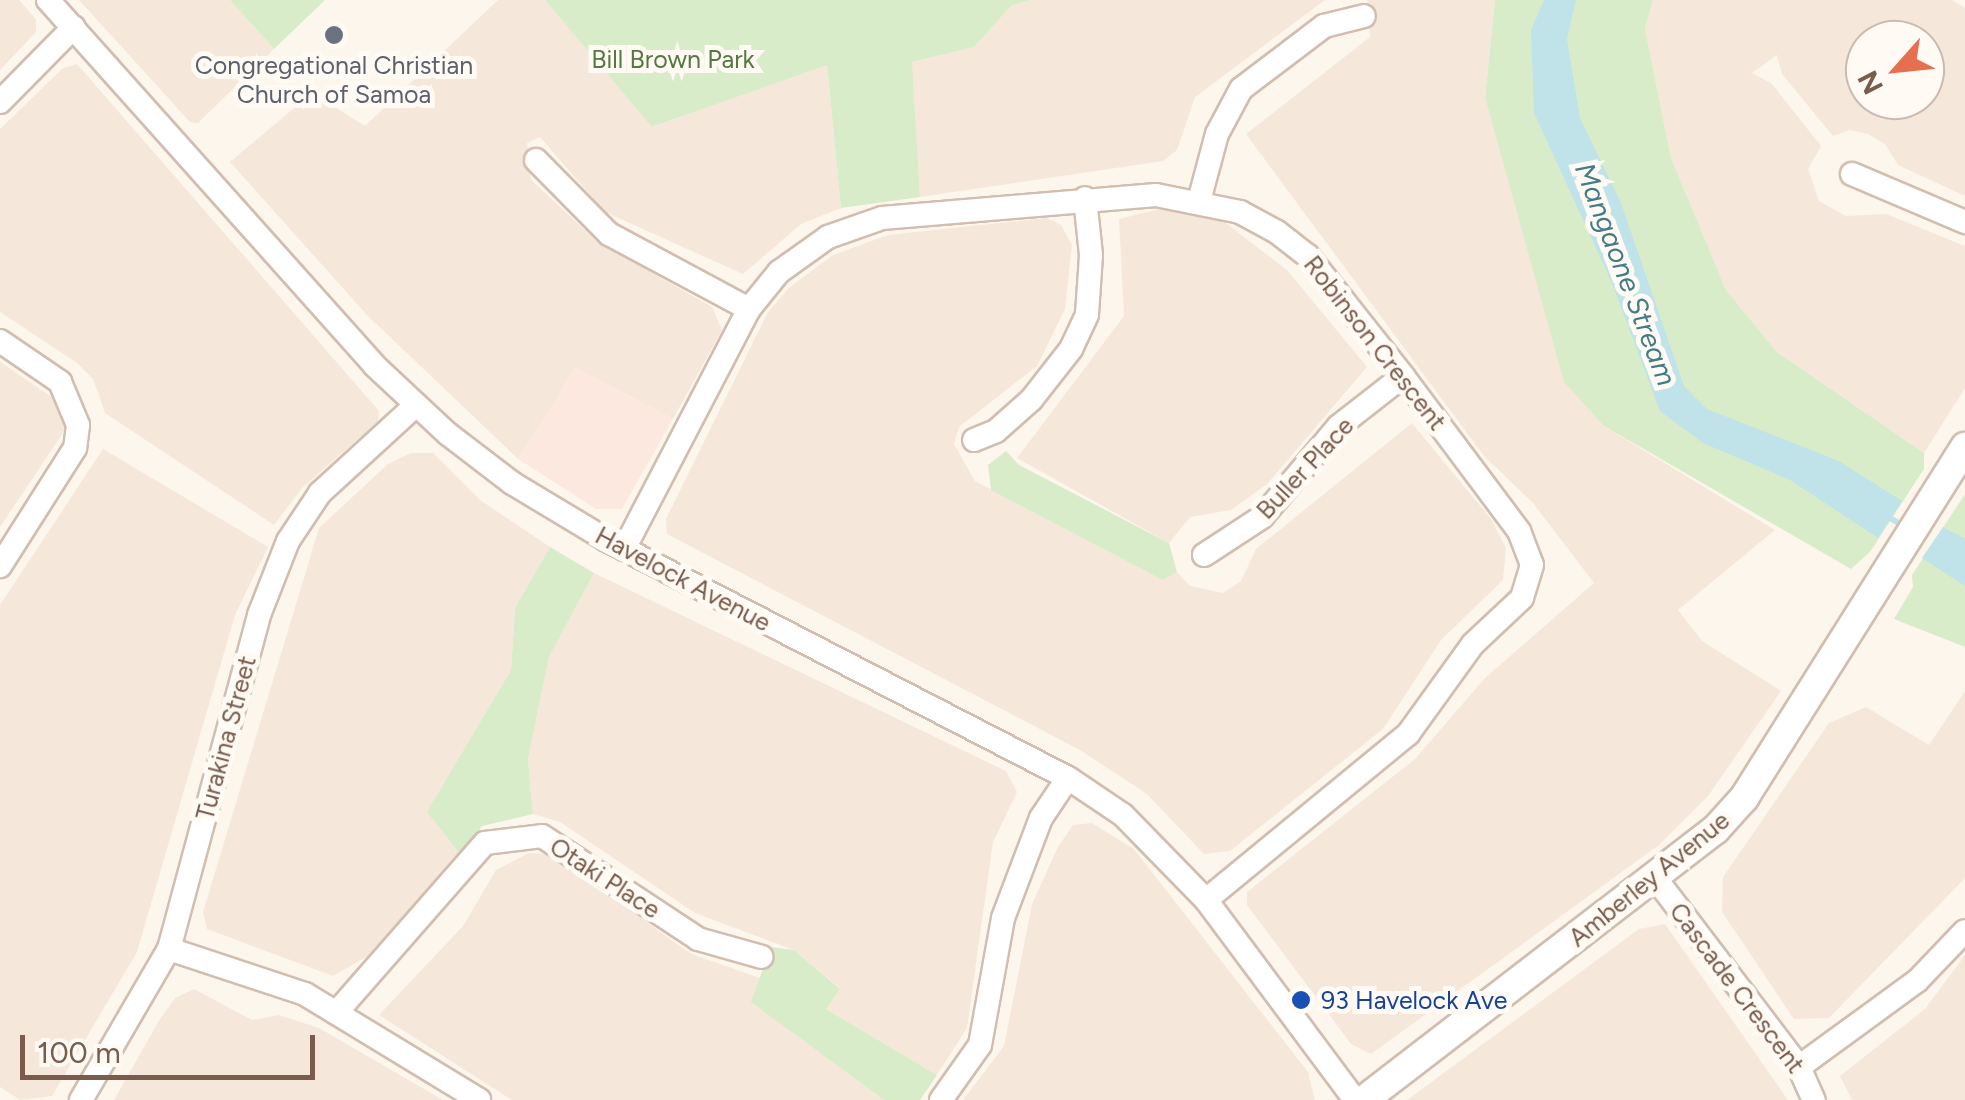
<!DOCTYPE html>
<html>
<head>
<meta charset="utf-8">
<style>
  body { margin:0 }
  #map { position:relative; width:1965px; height:1100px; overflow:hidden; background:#fdf6ec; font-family:Figtree,sans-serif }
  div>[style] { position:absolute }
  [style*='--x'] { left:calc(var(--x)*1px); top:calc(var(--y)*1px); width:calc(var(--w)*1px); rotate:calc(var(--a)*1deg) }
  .residential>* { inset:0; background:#f5e8da }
  .commercial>* { inset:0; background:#fde8e0 }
  .green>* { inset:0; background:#d8ecc9 }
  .water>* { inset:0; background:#bfe3e8 }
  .stream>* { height:6px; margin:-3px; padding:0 3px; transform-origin:3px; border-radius:3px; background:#bfe3e8 }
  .roads { filter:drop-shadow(2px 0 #d1beb0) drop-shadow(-2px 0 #d1beb0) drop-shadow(0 2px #d1beb0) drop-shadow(0 -2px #d1beb0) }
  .minor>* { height:22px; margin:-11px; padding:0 11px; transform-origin:11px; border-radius:11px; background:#fff }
  .tertiary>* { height:28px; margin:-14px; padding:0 14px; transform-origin:14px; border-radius:14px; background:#fff }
  .dots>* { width:28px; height:28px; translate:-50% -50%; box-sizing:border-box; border:5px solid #fffaf3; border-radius:50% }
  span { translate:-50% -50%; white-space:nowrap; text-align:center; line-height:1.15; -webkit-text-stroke:10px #fffaf3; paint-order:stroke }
  .park-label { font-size:25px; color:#537a41 }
  .worship-label { font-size:25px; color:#5b616d }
  .street-label { font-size:25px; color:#7a5c4d }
  .transit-label { font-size:25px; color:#164399 }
  .left { translate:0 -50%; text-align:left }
  .water-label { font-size:28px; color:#437c86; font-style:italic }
  .north { position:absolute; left:1845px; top:20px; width:100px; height:100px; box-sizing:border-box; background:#fffaf3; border:2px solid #cabbb1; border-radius:50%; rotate:243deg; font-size:28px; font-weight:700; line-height:40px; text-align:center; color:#7a5c4d }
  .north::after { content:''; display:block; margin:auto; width:35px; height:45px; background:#e76f51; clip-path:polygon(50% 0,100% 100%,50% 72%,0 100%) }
  .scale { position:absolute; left:20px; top:1035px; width:295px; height:45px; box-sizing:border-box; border:5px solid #7a5c4d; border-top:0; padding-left:12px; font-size:30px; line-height:35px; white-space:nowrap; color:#7a5c4d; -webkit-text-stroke:8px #fffaf3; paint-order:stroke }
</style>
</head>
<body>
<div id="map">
  <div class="residential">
    <div style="clip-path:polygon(0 0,19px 0,36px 19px,36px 32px,0 70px)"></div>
    <div style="clip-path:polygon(79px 0,230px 0,274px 49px,198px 123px,190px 122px)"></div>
    <div style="clip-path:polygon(498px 0,545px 0,653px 127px,827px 64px,841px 208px,801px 224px,743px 274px,605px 212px,540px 137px,527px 143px,531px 180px,598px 242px,712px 307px,722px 330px,673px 419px,576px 368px,518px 459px,367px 315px,230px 162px,312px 93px,365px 126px)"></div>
    <div style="clip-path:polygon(1031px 0,1325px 0,1195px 97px,1177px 150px,1163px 161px,920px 197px,911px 62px,974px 47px,1012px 5px)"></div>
    <div style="clip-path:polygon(1367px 0,1495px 0,1485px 97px,1604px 426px,1775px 530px,1678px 610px,1702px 641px,1781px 691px,1708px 796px,1659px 845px,1371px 1054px,1351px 1044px,1247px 905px,1247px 892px,1415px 759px,1485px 678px,1594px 583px,1533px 503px,1484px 456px,1246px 134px,1370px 37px)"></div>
    <div style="clip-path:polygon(evenodd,1653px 0,1952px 0,1965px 8px,1965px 196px,1898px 165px,1885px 144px,1868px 134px,1850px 130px,1833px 136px,1782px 74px,1777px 55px,1752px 73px,1771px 83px,1821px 146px,1808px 169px,1819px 201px,1846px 216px,1886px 214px,1965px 246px,1965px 388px,1924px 453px,1777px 352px,1726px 290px,1671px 158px,1645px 28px,1653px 0,1865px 40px,1925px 40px,1925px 100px,1865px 100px,1865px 40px)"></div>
    <div style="clip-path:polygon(77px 64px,379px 411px,378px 421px,302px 488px,274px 525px,105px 413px,93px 379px,77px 363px,0 312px,0 129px,63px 68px)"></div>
    <div style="clip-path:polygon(1196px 200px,1287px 270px,1367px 367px,1267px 484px,1231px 510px,1190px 517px,1169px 543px,1017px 458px,1124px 316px,1119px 219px)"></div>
    <div style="clip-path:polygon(1047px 218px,1061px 225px,1072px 245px,1065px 309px,1037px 366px,959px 427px,954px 444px,975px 481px,1162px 579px,1177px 572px,1190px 586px,1223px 593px,1241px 581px,1256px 549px,1412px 423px,1491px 519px,1506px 548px,1503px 580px,1441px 640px,1383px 729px,1230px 851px,1204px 854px,1147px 794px,1080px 750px,667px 534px,666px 519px,768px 312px,790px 287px,833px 255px,888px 235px)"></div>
    <div style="clip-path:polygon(0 362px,52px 397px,65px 410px,67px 427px,0 527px)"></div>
    <div style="clip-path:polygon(103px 449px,268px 547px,235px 615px,137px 952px,52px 1096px,20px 1100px,0 1087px,0 605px)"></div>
    <div style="clip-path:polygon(411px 453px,433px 453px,480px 500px,550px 547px,515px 608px,511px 670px,428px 812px,461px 855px,380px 949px,333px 976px,207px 929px,203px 912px,319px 528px,388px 464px)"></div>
    <div style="clip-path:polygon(594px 573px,1006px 771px,1017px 792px,993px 842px,967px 1028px,937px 1075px,826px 1009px,840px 988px,794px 950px,695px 913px,560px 822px,533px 814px,528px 759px,549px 657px)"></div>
    <div style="clip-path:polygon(1965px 691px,1965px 878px,1829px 1018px,1794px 1019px,1722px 912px,1723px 877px,1829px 723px,1866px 707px,1929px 745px)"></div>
    <div style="clip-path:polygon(1092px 823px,1134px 849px,1308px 1072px,1315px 1100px,963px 1100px,1004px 1046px,1032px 904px,1058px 847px,1073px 825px)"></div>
    <div style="clip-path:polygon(529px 853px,555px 855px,689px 953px,760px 978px,752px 1002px,884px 1100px,512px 1100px,379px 1015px,463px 926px,496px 870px)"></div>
    <div style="clip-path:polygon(1665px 924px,1788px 1100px,1407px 1100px,1639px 929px)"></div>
    <div style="clip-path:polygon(1965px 955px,1965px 1100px,1852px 1100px,1840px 1076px,1925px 1009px)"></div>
    <div style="clip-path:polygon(194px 989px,252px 1020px,279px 1015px,319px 1028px,443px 1100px,114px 1100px,160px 1019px,175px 998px)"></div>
  </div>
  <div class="commercial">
    <div style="clip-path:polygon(576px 368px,673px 419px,622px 509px,596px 509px,518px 459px)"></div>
  </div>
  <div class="green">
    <div style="clip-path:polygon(230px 0,325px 0,274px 49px)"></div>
    <div style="clip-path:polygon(545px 0,1031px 0,1012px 5px,974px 47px,912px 62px,920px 197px,841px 208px,827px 65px,652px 127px)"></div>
    <div style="clip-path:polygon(1495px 0,1653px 0,1645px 28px,1671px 158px,1726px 290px,1777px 352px,1924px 453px,1924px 469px,1870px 552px,1851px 569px,1604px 426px,1564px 382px,1485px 97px)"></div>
    <div style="clip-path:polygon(1006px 451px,1019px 465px,1169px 543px,1177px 572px,1163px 580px,991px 490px,988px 465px)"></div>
    <div style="clip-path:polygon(1965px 494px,1965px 647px,1894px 619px,1913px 587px,1912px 575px)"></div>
    <div style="clip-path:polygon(550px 547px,594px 573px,549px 657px,528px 759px,533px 814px,482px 826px,461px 855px,427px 812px,511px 670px,515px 608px)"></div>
    <div style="clip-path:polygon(771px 947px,794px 950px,840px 989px,826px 1009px,937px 1075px,920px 1100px,884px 1100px,751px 1002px)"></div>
  </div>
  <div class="water">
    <div style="clip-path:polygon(1544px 0,1576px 0,1567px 39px,1580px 118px,1621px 203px,1684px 386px,1707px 409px,1839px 461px,1902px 501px,1878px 538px,1790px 480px,1703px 443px,1660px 411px,1612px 283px,1534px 113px,1531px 30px)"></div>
    <div style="clip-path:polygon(1943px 527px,1965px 539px,1965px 586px,1922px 558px)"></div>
  </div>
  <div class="stream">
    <div style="--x:1883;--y:514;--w:28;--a:30"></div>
  </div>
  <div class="roads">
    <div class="minor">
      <div style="--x:48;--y:0;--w:491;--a:48.2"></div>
      <div style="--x:375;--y:366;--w:100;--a:43"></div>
      <div style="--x:448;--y:434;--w:81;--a:37.4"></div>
      <div style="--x:512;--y:483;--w:111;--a:31"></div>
      <div style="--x:607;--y:540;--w:519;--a:27.31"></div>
      <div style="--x:1068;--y:778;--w:66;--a:33.9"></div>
      <div style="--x:1123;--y:815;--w:119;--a:45.7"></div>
      <div style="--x:1206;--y:900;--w:249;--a:53.3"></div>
      <div style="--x:0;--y:102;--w:105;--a:-45.4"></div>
      <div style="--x:536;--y:160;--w:104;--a:45.4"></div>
      <div style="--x:609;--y:234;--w:159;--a:28.2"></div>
      <div style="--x:1852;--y:174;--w:123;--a:23"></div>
      <div style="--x:1199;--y:201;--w:69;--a:-75"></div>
      <div style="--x:1217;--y:134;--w:51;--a:-61.9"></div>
      <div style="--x:1241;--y:89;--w:104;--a:-37.2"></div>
      <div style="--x:1324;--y:26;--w:41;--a:-14"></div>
      <div style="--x:0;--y:341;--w:73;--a:34.3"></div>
      <div style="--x:60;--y:382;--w:47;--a:67.3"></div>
      <div style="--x:78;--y:425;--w:23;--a:97"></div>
      <div style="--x:75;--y:448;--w:140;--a:122.4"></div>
      <div style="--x:974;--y:440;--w:24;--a:-22"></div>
      <div style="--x:996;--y:431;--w:47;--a:-41.5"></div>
      <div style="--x:1031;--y:400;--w:65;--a:-51.9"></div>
      <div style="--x:1071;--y:349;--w:38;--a:-65"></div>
      <div style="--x:1087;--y:314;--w:59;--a:-86.1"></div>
      <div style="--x:1091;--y:255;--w:57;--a:-96"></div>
      <div style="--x:624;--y:549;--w:271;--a:-62.5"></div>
      <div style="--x:749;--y:309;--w:48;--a:-51"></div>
      <div style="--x:779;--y:272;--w:60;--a:-35.5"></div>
      <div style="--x:828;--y:237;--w:57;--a:-19.4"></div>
      <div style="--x:882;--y:218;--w:275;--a:-4.8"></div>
      <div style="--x:1156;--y:195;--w:86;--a:11.4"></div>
      <div style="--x:1240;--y:212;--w:42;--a:28.4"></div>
      <div style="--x:1277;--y:232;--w:39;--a:38"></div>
      <div style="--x:1308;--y:256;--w:153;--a:51.6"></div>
      <div style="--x:1403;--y:376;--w:194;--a:53.2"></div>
      <div style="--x:1519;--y:531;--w:36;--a:69"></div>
      <div style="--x:1532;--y:565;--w:34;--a:107"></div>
      <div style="--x:1522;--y:598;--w:67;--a:136.8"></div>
      <div style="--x:1473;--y:644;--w:111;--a:125.8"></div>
      <div style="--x:1408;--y:734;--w:261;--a:140.6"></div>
      <div style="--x:1204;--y:555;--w:69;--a:-33.2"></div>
      <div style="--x:1262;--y:517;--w:119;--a:-49.8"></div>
      <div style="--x:1339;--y:426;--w:81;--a:-38"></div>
      <div style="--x:1656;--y:879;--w:236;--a:52.7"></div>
      <div style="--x:1799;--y:1067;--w:36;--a:66"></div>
      <div style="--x:169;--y:949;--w:143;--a:18.3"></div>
      <div style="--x:305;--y:994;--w:204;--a:31.3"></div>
      <div style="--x:336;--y:1013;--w:226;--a:-48.8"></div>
      <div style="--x:485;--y:843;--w:57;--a:-7"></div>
      <div style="--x:542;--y:836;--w:187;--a:33.4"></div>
      <div style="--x:698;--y:939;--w:66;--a:15.7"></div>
      <div style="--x:1799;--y:1067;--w:146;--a:-36.1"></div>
      <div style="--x:1917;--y:981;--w:69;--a:-46.2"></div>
      <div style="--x:81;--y:1100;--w:175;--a:-59.8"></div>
      <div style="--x:169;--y:949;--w:346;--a:-74.9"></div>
      <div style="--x:259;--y:615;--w:79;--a:-68.6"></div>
      <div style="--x:288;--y:541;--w:58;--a:-56.3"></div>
      <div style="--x:320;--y:493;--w:129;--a:-42.5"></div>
      <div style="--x:941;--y:1100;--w:67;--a:-54.7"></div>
      <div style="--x:980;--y:1045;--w:129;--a:-79.7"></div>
      <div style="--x:1003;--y:918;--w:107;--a:-69.2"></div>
      <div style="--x:1041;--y:818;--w:48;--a:-56"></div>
    </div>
    <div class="tertiary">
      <div style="--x:1364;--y:1100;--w:444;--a:-37.6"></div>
      <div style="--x:1716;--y:829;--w:42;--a:-47.9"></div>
      <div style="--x:1744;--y:798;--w:415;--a:-57.8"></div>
    </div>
  </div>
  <div class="dots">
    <div style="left:334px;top:35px;background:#6b7280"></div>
    <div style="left:1301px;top:1000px;background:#1a4fb4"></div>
  </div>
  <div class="park-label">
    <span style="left:673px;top:59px">Bill Brown Park</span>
  </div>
  <div class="worship-label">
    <span style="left:334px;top:80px">Congregational Christian<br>Church of Samoa</span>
  </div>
  <div class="street-label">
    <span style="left:1375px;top:343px;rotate:52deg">Robinson Crescent</span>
    <span style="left:1305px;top:468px;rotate:-47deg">Buller Place</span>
    <span style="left:683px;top:579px;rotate:28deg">Havelock Avenue</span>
    <span style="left:226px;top:738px;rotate:-75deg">Turakina Street</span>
    <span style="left:605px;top:878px;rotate:33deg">Otaki Place</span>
    <span style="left:1649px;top:879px;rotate:-39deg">Amberley Avenue</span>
    <span style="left:1737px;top:988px;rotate:53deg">Cascade Crescent</span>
  </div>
  <div class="transit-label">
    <span class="left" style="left:1321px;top:1000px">93 Havelock Ave</span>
  </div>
  <div class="water-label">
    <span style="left:1626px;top:274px;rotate:69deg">Mangaone Stream</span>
  </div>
  <div class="north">N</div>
  <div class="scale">100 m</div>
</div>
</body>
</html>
